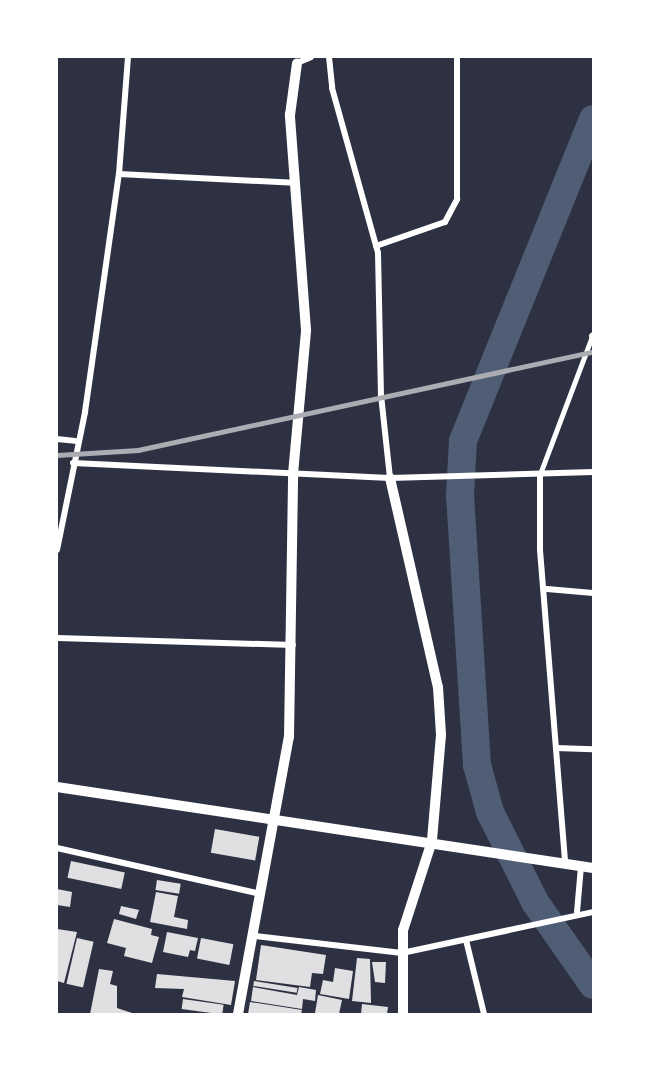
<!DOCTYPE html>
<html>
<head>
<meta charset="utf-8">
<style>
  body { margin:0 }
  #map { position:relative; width:650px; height:1071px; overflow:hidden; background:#2d3142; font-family:Raleway,sans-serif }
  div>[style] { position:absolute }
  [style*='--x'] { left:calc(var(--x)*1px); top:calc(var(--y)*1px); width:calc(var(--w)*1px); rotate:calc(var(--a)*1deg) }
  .river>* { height:28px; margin:-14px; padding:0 14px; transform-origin:14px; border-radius:14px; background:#4f5d75 }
  .building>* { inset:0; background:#e0e0e3; transform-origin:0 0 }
  .service>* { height:4.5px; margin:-2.25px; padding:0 2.25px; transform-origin:2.25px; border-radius:2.25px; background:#fff }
  .minor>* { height:6px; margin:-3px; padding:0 3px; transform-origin:3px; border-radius:3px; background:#fff }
  .tertiary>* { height:10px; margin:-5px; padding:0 5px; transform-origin:5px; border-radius:5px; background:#fff }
  .rail>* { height:4.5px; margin:-2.25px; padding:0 2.25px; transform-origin:2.25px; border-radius:2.25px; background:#abadb3 }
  span { translate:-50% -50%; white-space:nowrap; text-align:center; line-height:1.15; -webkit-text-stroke:6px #fff; paint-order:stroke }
  .frame { position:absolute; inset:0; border:58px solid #fff; pointer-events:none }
</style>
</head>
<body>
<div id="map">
  <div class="river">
    <div style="--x:593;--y:119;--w:347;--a:112"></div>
    <div style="--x:463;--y:441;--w:54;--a:93.2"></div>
    <div style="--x:460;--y:495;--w:271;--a:86.4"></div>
    <div style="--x:477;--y:765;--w:49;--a:74.5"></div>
    <div style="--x:490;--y:812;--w:101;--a:63.4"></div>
    <div style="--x:535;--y:902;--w:101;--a:55.1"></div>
  </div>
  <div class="building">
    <div style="left:215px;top:829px;width:45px;height:24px;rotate:10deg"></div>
    <div style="left:71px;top:861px;width:55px;height:17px;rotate:12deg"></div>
    <div style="left:157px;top:880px;width:24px;height:10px;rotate:9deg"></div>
    <div style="clip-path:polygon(57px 889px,72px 892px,70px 907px,57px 905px)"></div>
    <div style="clip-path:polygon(156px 892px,178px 896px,174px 917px,188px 920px,187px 929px,150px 922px)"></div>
    <div style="clip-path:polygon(121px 906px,139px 910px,136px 919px,119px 914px)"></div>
    <div style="clip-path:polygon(114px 919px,152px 929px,151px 935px,159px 937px,152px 963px,124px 956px,126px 948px,107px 943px)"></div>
    <div style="clip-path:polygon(57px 929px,77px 932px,64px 983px,57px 981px)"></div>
    <div style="clip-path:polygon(167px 932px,198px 938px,195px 951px,190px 950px,188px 957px,163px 952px)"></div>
    <div style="left:77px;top:938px;width:17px;height:47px;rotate:13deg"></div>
    <div style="left:201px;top:938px;width:33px;height:21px;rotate:11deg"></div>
    <div style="clip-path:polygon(261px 945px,326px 955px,323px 974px,312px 973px,310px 987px,256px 980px)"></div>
    <div style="clip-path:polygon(357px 958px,370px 959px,371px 1003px,352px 1001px)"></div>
    <div style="clip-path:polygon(372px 962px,386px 962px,385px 983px,375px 982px)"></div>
    <div style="clip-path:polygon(335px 968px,353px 971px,349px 999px,320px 994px,323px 980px,333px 982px)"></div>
    <div style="clip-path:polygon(99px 969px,113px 971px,110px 984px,117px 986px,117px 1008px,135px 1014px,90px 1014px)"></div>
    <div style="clip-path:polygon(157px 974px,235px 981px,231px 1005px,182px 997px,184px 989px,155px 988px)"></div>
    <div style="left:254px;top:981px;width:44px;height:5px;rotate:9deg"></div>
    <div style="clip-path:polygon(253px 987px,297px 995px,299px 987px,316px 990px,315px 1001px,303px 999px,302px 1009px,251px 1001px)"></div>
    <div style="clip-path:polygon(318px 995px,342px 1000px,339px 1014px,315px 1013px)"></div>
    <div style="left:183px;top:999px;width:41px;height:10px;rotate:8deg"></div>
    <div style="clip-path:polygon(250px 1002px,302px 1010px,301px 1014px,248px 1014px)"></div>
    <div style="clip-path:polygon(362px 1004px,388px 1007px,387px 1014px,361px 1014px)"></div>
  </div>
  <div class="service">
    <div style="--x:540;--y:474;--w:150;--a:-69.3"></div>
  </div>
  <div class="minor">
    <div style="--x:329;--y:57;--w:31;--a:84"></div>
    <div style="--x:332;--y:88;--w:171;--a:74.4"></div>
    <div style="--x:378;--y:253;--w:142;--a:88.8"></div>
    <div style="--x:381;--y:395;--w:83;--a:83.8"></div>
    <div style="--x:297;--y:63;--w:15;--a:-23"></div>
    <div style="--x:119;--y:174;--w:175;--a:2.9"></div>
    <div style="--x:376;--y:246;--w:73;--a:-19.2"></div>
    <div style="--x:445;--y:222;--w:26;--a:-62"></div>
    <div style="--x:457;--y:199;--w:142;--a:-90"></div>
    <div style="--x:592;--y:336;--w:1;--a:0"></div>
    <div style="--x:57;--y:439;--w:18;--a:6"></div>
    <div style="--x:73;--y:463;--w:317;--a:2.7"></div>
    <div style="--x:390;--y:478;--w:203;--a:-1.7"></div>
    <div style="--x:540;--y:474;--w:76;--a:90"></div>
    <div style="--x:540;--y:550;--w:314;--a:85.4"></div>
    <div style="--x:57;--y:550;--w:141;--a:-78.5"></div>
    <div style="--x:85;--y:412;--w:240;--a:-81.9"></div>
    <div style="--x:119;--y:174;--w:117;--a:-85.6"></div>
    <div style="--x:547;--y:589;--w:46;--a:5"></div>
    <div style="--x:57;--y:638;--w:236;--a:1.7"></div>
    <div style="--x:556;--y:748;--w:37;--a:2"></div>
    <div style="--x:57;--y:848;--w:209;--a:12.7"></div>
    <div style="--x:577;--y:912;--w:46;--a:-85"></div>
    <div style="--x:255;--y:936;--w:148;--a:6.6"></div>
    <div style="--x:402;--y:953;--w:195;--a:-12.1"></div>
    <div style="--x:466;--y:940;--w:76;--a:76.3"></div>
  </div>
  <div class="tertiary">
    <div style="--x:390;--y:478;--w:214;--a:77.1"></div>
    <div style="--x:438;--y:687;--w:48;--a:86.4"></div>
    <div style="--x:441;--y:735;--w:106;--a:94.9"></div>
    <div style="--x:432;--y:841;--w:94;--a:108"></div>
    <div style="--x:403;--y:930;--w:84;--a:90"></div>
    <div style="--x:57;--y:787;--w:542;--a:8.59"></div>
    <div style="--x:238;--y:1014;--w:282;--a:-79.6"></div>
    <div style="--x:289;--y:737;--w:263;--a:-89.1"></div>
    <div style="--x:293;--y:474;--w:145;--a:-84.8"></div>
    <div style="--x:306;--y:330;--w:216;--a:-94.3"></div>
    <div style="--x:290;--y:115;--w:52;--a:-82.3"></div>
  </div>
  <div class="rail">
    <div style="--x:57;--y:455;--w:81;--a:-3.5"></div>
    <div style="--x:138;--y:450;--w:465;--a:-12.2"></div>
  </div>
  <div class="frame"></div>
</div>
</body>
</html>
